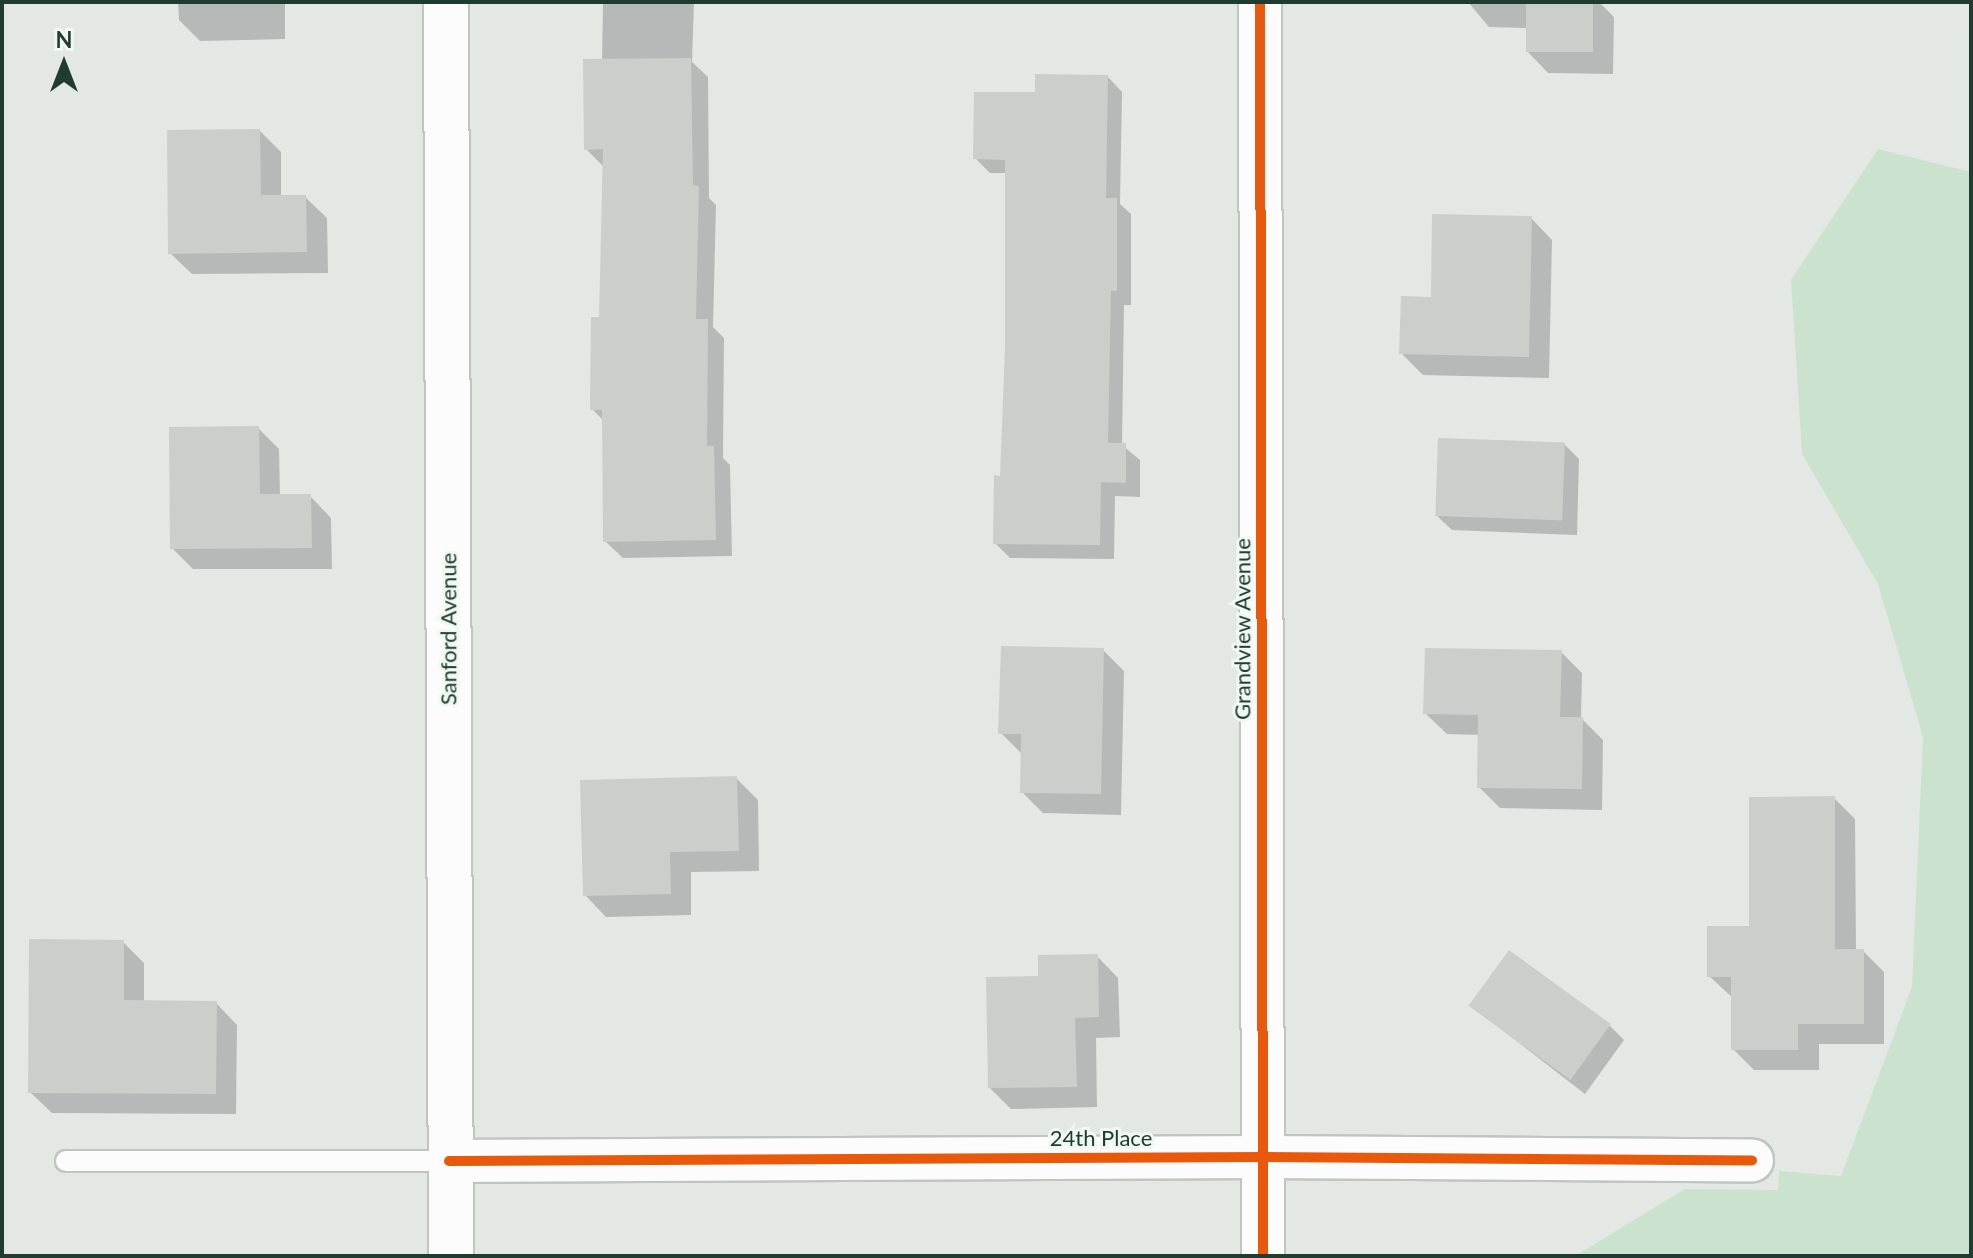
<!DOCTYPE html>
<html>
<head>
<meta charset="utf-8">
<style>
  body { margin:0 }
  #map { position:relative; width:1973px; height:1258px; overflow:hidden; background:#e3e8e5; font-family:Lato,sans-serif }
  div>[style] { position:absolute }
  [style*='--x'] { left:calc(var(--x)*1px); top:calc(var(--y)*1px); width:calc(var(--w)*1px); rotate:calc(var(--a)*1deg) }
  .green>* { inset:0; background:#cbe2cf }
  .shadow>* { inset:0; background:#0003 }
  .building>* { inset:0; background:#cacfcc; transform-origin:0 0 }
  .roads { filter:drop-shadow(2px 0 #c0c5c2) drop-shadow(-2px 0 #c0c5c2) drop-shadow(0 2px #c0c5c2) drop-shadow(0 -2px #c0c5c2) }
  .service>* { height:20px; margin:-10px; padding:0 10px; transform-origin:10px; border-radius:10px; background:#fbfcfb }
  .minor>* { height:42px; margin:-21px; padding:0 21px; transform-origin:21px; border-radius:21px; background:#fbfcfb }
  .secondary>* { height:44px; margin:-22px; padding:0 22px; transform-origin:22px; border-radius:22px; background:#fbfcfb }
  .cycleway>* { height:10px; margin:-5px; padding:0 5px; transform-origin:5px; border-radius:5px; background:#e8590c }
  span { translate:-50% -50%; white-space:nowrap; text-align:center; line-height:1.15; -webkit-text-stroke:6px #f0f8f3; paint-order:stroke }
  .street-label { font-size:22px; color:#203c31 }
  .frame { position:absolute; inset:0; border:4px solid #203c31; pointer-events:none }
  .north { position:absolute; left:24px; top:24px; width:80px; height:80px; -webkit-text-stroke:6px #f0f8f3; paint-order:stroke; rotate:0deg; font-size:22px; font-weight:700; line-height:32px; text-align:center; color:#203c31 }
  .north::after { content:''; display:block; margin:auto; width:28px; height:36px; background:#203c31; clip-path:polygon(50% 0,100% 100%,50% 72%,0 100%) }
</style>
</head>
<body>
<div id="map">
  <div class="green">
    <div style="clip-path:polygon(1878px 149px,1971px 172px,1971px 1256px,1575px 1256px,1685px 1189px,1778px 1190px,1779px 1171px,1841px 1176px,1912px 987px,1923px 737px,1878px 584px,1802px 454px,1791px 280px)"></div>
  </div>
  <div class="shadow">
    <div style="clip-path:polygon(178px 2px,285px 2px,285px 39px,200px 41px,179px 20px)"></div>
    <div style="clip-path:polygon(603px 2px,694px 2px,692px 62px,708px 77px,709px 198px,716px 205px,713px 327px,724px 338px,723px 458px,730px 465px,732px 556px,623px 558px,605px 541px,604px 421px,592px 409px,601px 319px,603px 166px,586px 149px,602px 61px)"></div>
    <div style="clip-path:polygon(1468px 2px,1599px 2px,1614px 17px,1613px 74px,1548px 73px,1527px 51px,1527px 28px,1489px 27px)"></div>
    <div style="clip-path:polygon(1108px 77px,1122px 92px,1120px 204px,1131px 214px,1131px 305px,1124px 305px,1122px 445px,1140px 460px,1140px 497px,1115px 496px,1114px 559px,1010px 558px,995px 543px,1002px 478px,1007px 347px,1007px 173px,990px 173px,975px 158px,1037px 94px)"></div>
    <div style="clip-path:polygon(260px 131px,281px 152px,281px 197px,305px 197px,327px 218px,328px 273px,192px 274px,170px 253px)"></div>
    <div style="clip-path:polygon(1531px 218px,1552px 240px,1549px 378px,1423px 375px,1401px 353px,1433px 299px)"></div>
    <div style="clip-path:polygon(258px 428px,279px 449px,280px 496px,310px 496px,331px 518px,332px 569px,193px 569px,172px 548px)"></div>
    <div style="clip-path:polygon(1564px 444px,1579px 459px,1577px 535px,1452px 530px,1437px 516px)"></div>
    <div style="clip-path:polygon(1103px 650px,1124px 671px,1121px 815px,1043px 813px,1022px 792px,1023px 755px,1001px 733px)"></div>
    <div style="clip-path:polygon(1561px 652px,1582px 673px,1581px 718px,1603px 740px,1602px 810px,1500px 808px,1479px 787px,1480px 735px,1447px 734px,1425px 713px)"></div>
    <div style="clip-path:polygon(736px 778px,758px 800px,759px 871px,691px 872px,691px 915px,606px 917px,585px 895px)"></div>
    <div style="clip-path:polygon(1834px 798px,1855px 819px,1856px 951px,1863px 951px,1884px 972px,1884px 1044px,1819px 1044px,1819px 1070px,1754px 1070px,1733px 1049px,1733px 998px,1709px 976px,1751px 928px)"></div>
    <div style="clip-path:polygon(123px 942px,144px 963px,144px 1003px,216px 1003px,237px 1025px,236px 1114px,52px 1113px,30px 1092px)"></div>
    <div style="clip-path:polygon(1097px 956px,1118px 978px,1120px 1037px,1096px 1038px,1097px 1107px,1011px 1109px,990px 1088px,1040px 978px)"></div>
    <div style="clip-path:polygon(1470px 1005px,1610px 1026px,1624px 1040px,1585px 1094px)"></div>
  </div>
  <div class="building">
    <div style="left:1526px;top:2px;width:67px;height:50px"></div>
    <div style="clip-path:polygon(691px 58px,693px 185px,699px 186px,696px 319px,708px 319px,707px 446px,714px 446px,716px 540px,603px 542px,602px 410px,590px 410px,591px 317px,599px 317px,603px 149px,584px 150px,583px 59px)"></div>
    <div style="clip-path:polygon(1035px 74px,1108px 75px,1106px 198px,1117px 198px,1117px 291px,1111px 291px,1108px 443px,1126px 443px,1126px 483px,1101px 482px,1100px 545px,993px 544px,994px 475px,1000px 476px,1005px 347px,1005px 160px,973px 159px,974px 92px,1035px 92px)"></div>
    <div style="clip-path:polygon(260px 129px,261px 195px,306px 195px,307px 252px,168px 254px,167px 130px)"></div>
    <div style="clip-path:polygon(1432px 214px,1532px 216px,1529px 357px,1399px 354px,1401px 296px,1431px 297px)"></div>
    <div style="clip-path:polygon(259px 426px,260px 494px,311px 494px,312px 548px,170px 549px,169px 427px)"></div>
    <div style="left:1438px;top:438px;width:127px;height:78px;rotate:2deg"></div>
    <div style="clip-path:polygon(1001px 646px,1104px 648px,1101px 794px,1020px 793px,1021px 734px,998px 734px)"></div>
    <div style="clip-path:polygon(1425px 648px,1562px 650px,1560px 717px,1583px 717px,1582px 789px,1477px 788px,1478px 715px,1423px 714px)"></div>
    <div style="clip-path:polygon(737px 776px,739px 851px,670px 852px,671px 894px,583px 896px,580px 780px)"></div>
    <div style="clip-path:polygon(1835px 796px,1835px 949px,1864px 949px,1864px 1024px,1798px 1024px,1798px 1050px,1731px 1050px,1731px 977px,1707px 977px,1707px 926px,1749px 926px,1749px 797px)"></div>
    <div style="clip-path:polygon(29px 939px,124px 940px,124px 1000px,217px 1001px,216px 1094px,28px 1093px)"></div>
    <div style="left:1509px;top:950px;width:126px;height:69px;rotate:36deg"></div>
    <div style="clip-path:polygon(1098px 954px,1099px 1017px,1075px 1018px,1077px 1087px,988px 1088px,986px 977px,1038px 976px,1038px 955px)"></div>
  </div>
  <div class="roads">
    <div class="service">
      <div style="--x:66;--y:1161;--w:383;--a:0"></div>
    </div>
    <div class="minor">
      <div style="--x:1260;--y:2;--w:1254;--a:89.86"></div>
      <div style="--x:449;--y:1161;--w:815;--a:-0.28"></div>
      <div style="--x:1264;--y:1157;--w:488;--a:0.4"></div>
    </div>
    <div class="secondary">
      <div style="--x:446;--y:2;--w:1254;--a:89.77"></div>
    </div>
  </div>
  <div class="cycleway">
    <div style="--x:1260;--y:2;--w:1254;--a:89.86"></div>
    <div style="--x:449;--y:1161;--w:815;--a:-0.28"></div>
    <div style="--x:1264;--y:1157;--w:488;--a:0.4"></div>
  </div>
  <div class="street-label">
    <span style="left:448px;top:629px;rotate:-90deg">Sanford Avenue</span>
    <span style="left:1242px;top:629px;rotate:-90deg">Grandview Avenue</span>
    <span style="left:1101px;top:1138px">24th Place</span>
  </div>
  <div class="frame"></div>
  <div class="north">N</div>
</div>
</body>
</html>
